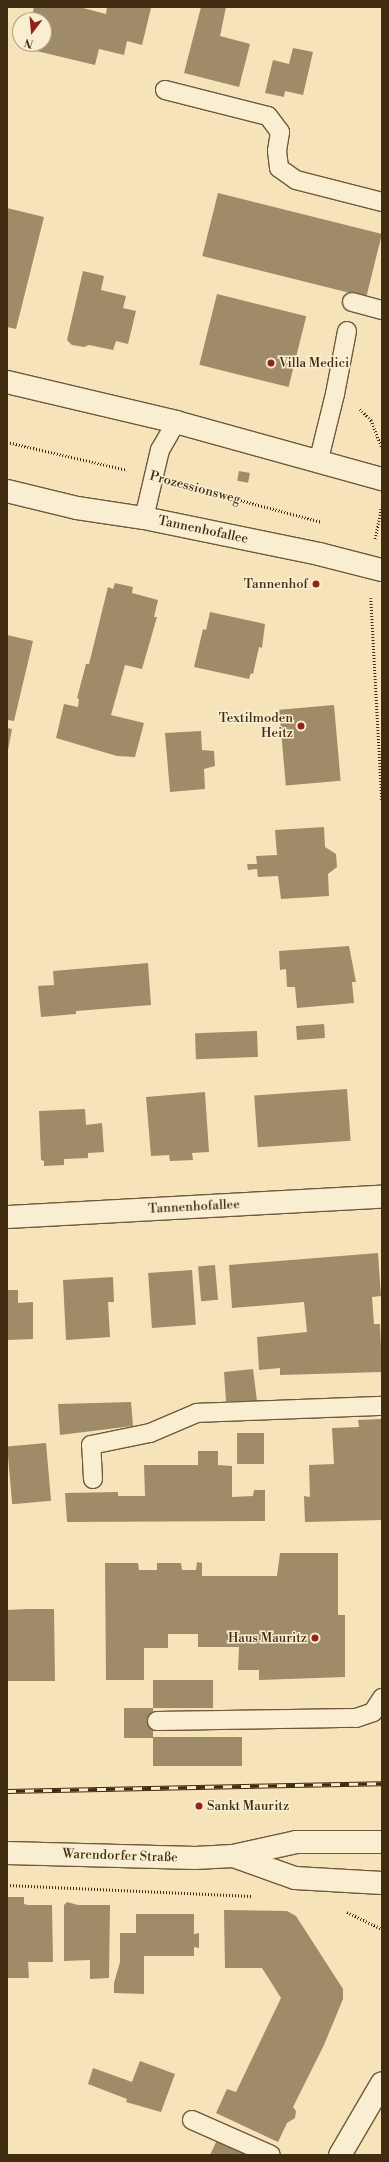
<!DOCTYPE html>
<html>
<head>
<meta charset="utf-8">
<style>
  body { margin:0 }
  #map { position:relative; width:389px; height:2162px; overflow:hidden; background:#f6e3b9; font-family:"Libre Bodoni",serif }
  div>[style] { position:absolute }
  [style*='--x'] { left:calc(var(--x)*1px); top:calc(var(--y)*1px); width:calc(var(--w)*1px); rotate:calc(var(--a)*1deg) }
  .building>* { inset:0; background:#9f8b68; transform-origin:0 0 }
  .path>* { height:2.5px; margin-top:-1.25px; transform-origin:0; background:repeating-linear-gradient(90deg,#402c10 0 1px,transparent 0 3px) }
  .roads { filter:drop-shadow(1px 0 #6e5a3a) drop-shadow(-1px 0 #6e5a3a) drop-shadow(0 1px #6e5a3a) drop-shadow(0 -1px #6e5a3a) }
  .service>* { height:18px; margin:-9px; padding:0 9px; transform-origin:9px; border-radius:9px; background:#f9edd2 }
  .minor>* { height:22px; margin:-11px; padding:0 11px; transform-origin:11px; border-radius:11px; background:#f9edd2 }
  .secondary>* { height:22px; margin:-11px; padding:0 11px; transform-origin:11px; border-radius:11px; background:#f9edd2 }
  .rail>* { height:4.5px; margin-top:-2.25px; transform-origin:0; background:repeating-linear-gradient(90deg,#f9edd2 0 9px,#402c10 0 18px); box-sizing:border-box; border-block:1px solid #402c10 }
  .dots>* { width:11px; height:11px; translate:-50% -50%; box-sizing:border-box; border:2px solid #f9edd2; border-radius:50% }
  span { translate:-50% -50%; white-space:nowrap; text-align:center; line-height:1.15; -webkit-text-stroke:3px #f9edd2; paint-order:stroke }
  .poi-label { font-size:13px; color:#402c10 }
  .left { translate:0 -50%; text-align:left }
  .right { translate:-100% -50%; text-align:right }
  .street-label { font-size:13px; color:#402c10 }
  .frame { position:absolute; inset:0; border:8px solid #402c10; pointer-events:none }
  .north { position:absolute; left:12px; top:12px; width:40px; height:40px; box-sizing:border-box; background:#f9edd2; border:1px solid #afa084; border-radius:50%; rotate:196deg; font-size:11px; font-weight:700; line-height:16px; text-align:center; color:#402c10 }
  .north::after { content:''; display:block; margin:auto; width:14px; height:18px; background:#8f2418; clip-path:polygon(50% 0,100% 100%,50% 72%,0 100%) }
</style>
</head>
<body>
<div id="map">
  <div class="building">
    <div style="clip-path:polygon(34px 7px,79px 7px,106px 14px,107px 7px,151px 8px,142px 45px,127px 41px,124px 55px,99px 49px,95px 65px,24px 48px,26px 44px,44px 44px,44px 20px,31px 20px)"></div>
    <div style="clip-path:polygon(201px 7px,226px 7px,220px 36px,250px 44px,239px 87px,184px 73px)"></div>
    <div style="clip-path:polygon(293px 48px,313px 52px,303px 95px,285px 91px,284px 97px,265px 93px,273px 60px,289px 64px)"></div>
    <div style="left:218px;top:193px;width:169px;height:65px;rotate:14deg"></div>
    <div style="clip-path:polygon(7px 208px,44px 217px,16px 329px,7px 327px)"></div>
    <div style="clip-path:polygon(83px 271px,104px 276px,101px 290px,126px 296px,123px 308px,136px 311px,128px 344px,116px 341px,113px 350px,89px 345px,84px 347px,72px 345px,67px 340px)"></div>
    <div style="left:217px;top:294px;width:92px;height:73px;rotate:14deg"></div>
    <div style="left:239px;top:471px;width:11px;height:10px;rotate:10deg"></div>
    <div style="clip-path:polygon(115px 583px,133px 587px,132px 593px,158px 600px,154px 617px,157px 617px,142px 669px,125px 665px,111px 715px,144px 723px,135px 757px,117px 756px,56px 738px,64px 704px,78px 707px,79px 699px,77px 698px,86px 664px,89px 664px,108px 587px,113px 589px)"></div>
    <div style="clip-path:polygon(210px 612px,265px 624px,262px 648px,259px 647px,253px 674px,251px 673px,249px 679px,194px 667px,203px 629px,206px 630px)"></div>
    <div style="clip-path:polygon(7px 635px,33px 641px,14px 721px,7px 720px)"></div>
    <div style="left:334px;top:705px;width:76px;height:55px;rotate:85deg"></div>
    <div style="clip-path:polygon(7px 728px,12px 729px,8px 750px,7px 750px)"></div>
    <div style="clip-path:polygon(201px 731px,202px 750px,214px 751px,215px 766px,204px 769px,205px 789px,170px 792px,165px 733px)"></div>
    <div style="clip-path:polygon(324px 827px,325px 847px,336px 854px,337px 867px,328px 874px,329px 896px,281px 899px,278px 876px,258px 877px,257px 869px,248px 870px,247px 864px,257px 864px,256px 856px,277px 855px,275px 830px)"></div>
    <div style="clip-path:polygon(349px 946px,356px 982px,352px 982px,354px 1003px,297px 1008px,295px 987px,287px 987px,286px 969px,280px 970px,279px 951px)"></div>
    <div style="clip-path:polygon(148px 963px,151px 1005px,76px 1011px,76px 1014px,41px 1017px,38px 986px,54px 985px,53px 971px)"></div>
    <div style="left:324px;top:1024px;width:14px;height:28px;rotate:86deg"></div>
    <div style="left:257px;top:1031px;width:26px;height:62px;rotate:88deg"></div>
    <div style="left:347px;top:1089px;width:52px;height:93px;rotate:86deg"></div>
    <div style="clip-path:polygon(205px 1092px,209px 1152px,192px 1153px,193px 1160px,170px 1161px,169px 1155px,151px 1156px,146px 1097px)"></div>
    <div style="clip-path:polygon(85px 1109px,86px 1125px,102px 1123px,104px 1152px,88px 1153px,88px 1158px,64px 1159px,64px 1165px,44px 1166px,44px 1161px,41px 1160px,39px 1111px)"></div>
    <div style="clip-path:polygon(378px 1253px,381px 1296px,372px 1297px,374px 1324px,380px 1324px,382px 1372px,280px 1375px,280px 1368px,259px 1370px,257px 1337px,307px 1332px,304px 1302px,232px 1308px,229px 1265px)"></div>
    <div style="left:215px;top:1265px;width:35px;height:17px;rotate:85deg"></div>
    <div style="left:192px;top:1270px;width:55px;height:44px;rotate:86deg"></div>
    <div style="clip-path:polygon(113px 1277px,114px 1302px,108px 1302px,110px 1337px,66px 1340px,63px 1280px)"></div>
    <div style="clip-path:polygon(7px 1290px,18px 1290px,18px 1303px,33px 1302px,33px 1339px,7px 1340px)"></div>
    <div style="clip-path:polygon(253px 1369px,257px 1401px,226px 1401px,224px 1372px)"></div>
    <div style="clip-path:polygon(131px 1402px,133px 1426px,60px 1435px,58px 1404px)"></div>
    <div style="clip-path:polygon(382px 1419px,382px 1520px,305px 1522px,304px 1496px,310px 1497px,309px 1465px,334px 1464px,332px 1428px,359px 1427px,358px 1420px)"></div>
    <div style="left:237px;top:1433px;width:27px;height:31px"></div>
    <div style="left:46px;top:1443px;width:58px;height:39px;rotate:85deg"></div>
    <div style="clip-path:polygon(198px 1451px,218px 1451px,218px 1465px,232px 1466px,232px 1497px,253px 1496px,254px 1490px,265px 1490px,265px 1521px,67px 1522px,65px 1493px,118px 1492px,118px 1496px,145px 1496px,144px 1465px,198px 1465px)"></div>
    <div style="clip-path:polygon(280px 1553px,338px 1553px,338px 1615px,345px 1615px,345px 1677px,259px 1680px,259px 1670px,238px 1670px,239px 1647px,198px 1647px,198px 1634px,168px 1634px,168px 1648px,144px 1648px,144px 1680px,106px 1680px,105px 1563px,138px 1563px,139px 1570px,157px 1570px,157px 1563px,181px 1563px,182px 1570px,196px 1570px,197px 1562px,202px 1563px,202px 1576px,277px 1576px)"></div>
    <div style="clip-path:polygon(28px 1609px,54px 1609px,55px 1681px,7px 1681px,7px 1610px)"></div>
    <div style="left:153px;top:1680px;width:60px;height:28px"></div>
    <div style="left:124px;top:1708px;width:29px;height:30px"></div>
    <div style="left:242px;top:1737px;width:29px;height:89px;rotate:90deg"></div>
    <div style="clip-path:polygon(8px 1897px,24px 1897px,24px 1904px,28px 1905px,52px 1905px,53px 1962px,28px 1962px,29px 1978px,7px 1978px)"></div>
    <div style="clip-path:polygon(67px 1902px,78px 1905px,110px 1905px,109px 1978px,90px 1979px,90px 1960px,64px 1961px,64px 1905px)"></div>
    <div style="clip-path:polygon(224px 1910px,287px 1911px,296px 1916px,343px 1989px,343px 1999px,324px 2045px,293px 2107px,296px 2111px,295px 2118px,287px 2123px,278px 2142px,216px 2113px,227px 2089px,236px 2092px,281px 1998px,262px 1968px,225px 1968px)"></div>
    <div style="clip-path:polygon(136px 1914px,194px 1914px,194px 1934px,199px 1933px,199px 1948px,194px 1947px,194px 1956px,144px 1956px,144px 1994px,114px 1993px,114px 1983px,120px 1962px,120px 1933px,136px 1933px)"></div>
    <div style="clip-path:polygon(140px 2061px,175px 2074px,161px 2112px,126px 2102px,127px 2099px,88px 2084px,93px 2068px,132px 2082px)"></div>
    <div style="clip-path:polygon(217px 2140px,251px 2155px,210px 2155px)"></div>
  </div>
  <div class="path">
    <div style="--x:360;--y:409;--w:16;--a:45"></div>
    <div style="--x:371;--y:420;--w:29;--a:68"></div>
    <div style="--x:7;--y:442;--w:123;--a:13.1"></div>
    <div style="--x:180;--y:484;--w:147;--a:15"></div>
    <div style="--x:375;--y:539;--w:31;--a:-79"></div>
    <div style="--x:371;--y:598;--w:202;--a:86.9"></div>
    <div style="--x:7;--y:1885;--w:245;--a:2.6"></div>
    <div style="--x:347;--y:1912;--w:39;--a:26"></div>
  </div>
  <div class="roads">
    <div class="service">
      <div style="--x:165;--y:90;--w:106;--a:14.2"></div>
      <div style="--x:268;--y:116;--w:20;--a:53"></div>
      <div style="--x:280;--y:132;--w:19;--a:99"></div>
      <div style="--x:277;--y:151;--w:17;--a:83"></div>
      <div style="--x:279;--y:168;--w:21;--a:35"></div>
      <div style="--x:296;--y:180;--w:89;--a:14.3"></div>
      <div style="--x:352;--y:302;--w:31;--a:15"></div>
      <div style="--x:318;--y:463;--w:71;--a:-76.2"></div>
      <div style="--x:335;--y:394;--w:64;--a:-79.2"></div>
      <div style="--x:144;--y:518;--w:70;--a:-76.8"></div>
      <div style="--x:160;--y:450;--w:32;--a:-60"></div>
      <div style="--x:93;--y:1479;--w:34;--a:-93"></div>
      <div style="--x:91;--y:1445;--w:60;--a:-11.5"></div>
      <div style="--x:150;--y:1433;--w:51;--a:-23.1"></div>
      <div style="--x:197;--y:1413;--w:185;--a:-2.2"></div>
      <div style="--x:157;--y:1721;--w:199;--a:-0.9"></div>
      <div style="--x:356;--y:1718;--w:18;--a:-19"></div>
      <div style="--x:373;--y:1712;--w:17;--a:-57"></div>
      <div style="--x:192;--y:2120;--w:86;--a:23.9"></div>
    </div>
    <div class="minor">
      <div style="--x:7;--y:382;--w:174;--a:13.3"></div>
      <div style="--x:176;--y:422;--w:214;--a:15.5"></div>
      <div style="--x:7;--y:491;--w:72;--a:13.7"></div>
      <div style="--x:77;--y:508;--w:68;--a:8.5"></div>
      <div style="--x:144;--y:518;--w:179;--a:11.6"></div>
      <div style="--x:319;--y:554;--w:65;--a:14.3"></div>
      <div style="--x:7;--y:1217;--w:376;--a:-3.1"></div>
      <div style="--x:340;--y:2155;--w:83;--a:-59.7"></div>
    </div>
    <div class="secondary">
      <div style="--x:7;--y:1853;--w:188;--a:1.5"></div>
      <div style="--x:195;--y:1858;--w:38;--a:-3"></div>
      <div style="--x:233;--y:1856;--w:65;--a:-12.5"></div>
      <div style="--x:296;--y:1842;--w:86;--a:0"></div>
      <div style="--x:233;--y:1856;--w:66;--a:19.5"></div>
      <div style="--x:295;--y:1878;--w:87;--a:3.3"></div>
    </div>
  </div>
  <div class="rail">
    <div style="--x:7;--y:1791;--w:375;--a:-1.2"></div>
  </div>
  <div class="dots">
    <div style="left:271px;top:363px;background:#8f2418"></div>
    <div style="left:316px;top:584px;background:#8f2418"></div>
    <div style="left:301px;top:726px;background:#8f2418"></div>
    <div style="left:315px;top:1638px;background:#8f2418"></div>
    <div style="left:199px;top:1806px;background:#8f2418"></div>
  </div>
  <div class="poi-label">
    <span class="left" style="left:279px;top:363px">Villa Medici</span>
    <span class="right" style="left:308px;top:584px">Tannenhof</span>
    <span class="right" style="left:293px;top:726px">Textilmoden<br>Heitz</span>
    <span class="right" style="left:307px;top:1638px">Haus Mauritz</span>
    <span class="left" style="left:207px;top:1806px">Sankt Mauritz</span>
  </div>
  <div class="street-label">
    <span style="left:195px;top:488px;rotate:15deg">Prozessionsweg</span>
    <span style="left:203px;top:530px;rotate:12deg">Tannenhofallee</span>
    <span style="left:194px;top:1207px;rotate:-3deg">Tannenhofallee</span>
    <span style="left:120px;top:1856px;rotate:2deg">Warendorfer Straße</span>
  </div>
  <div class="frame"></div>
  <div class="north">N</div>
</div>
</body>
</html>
